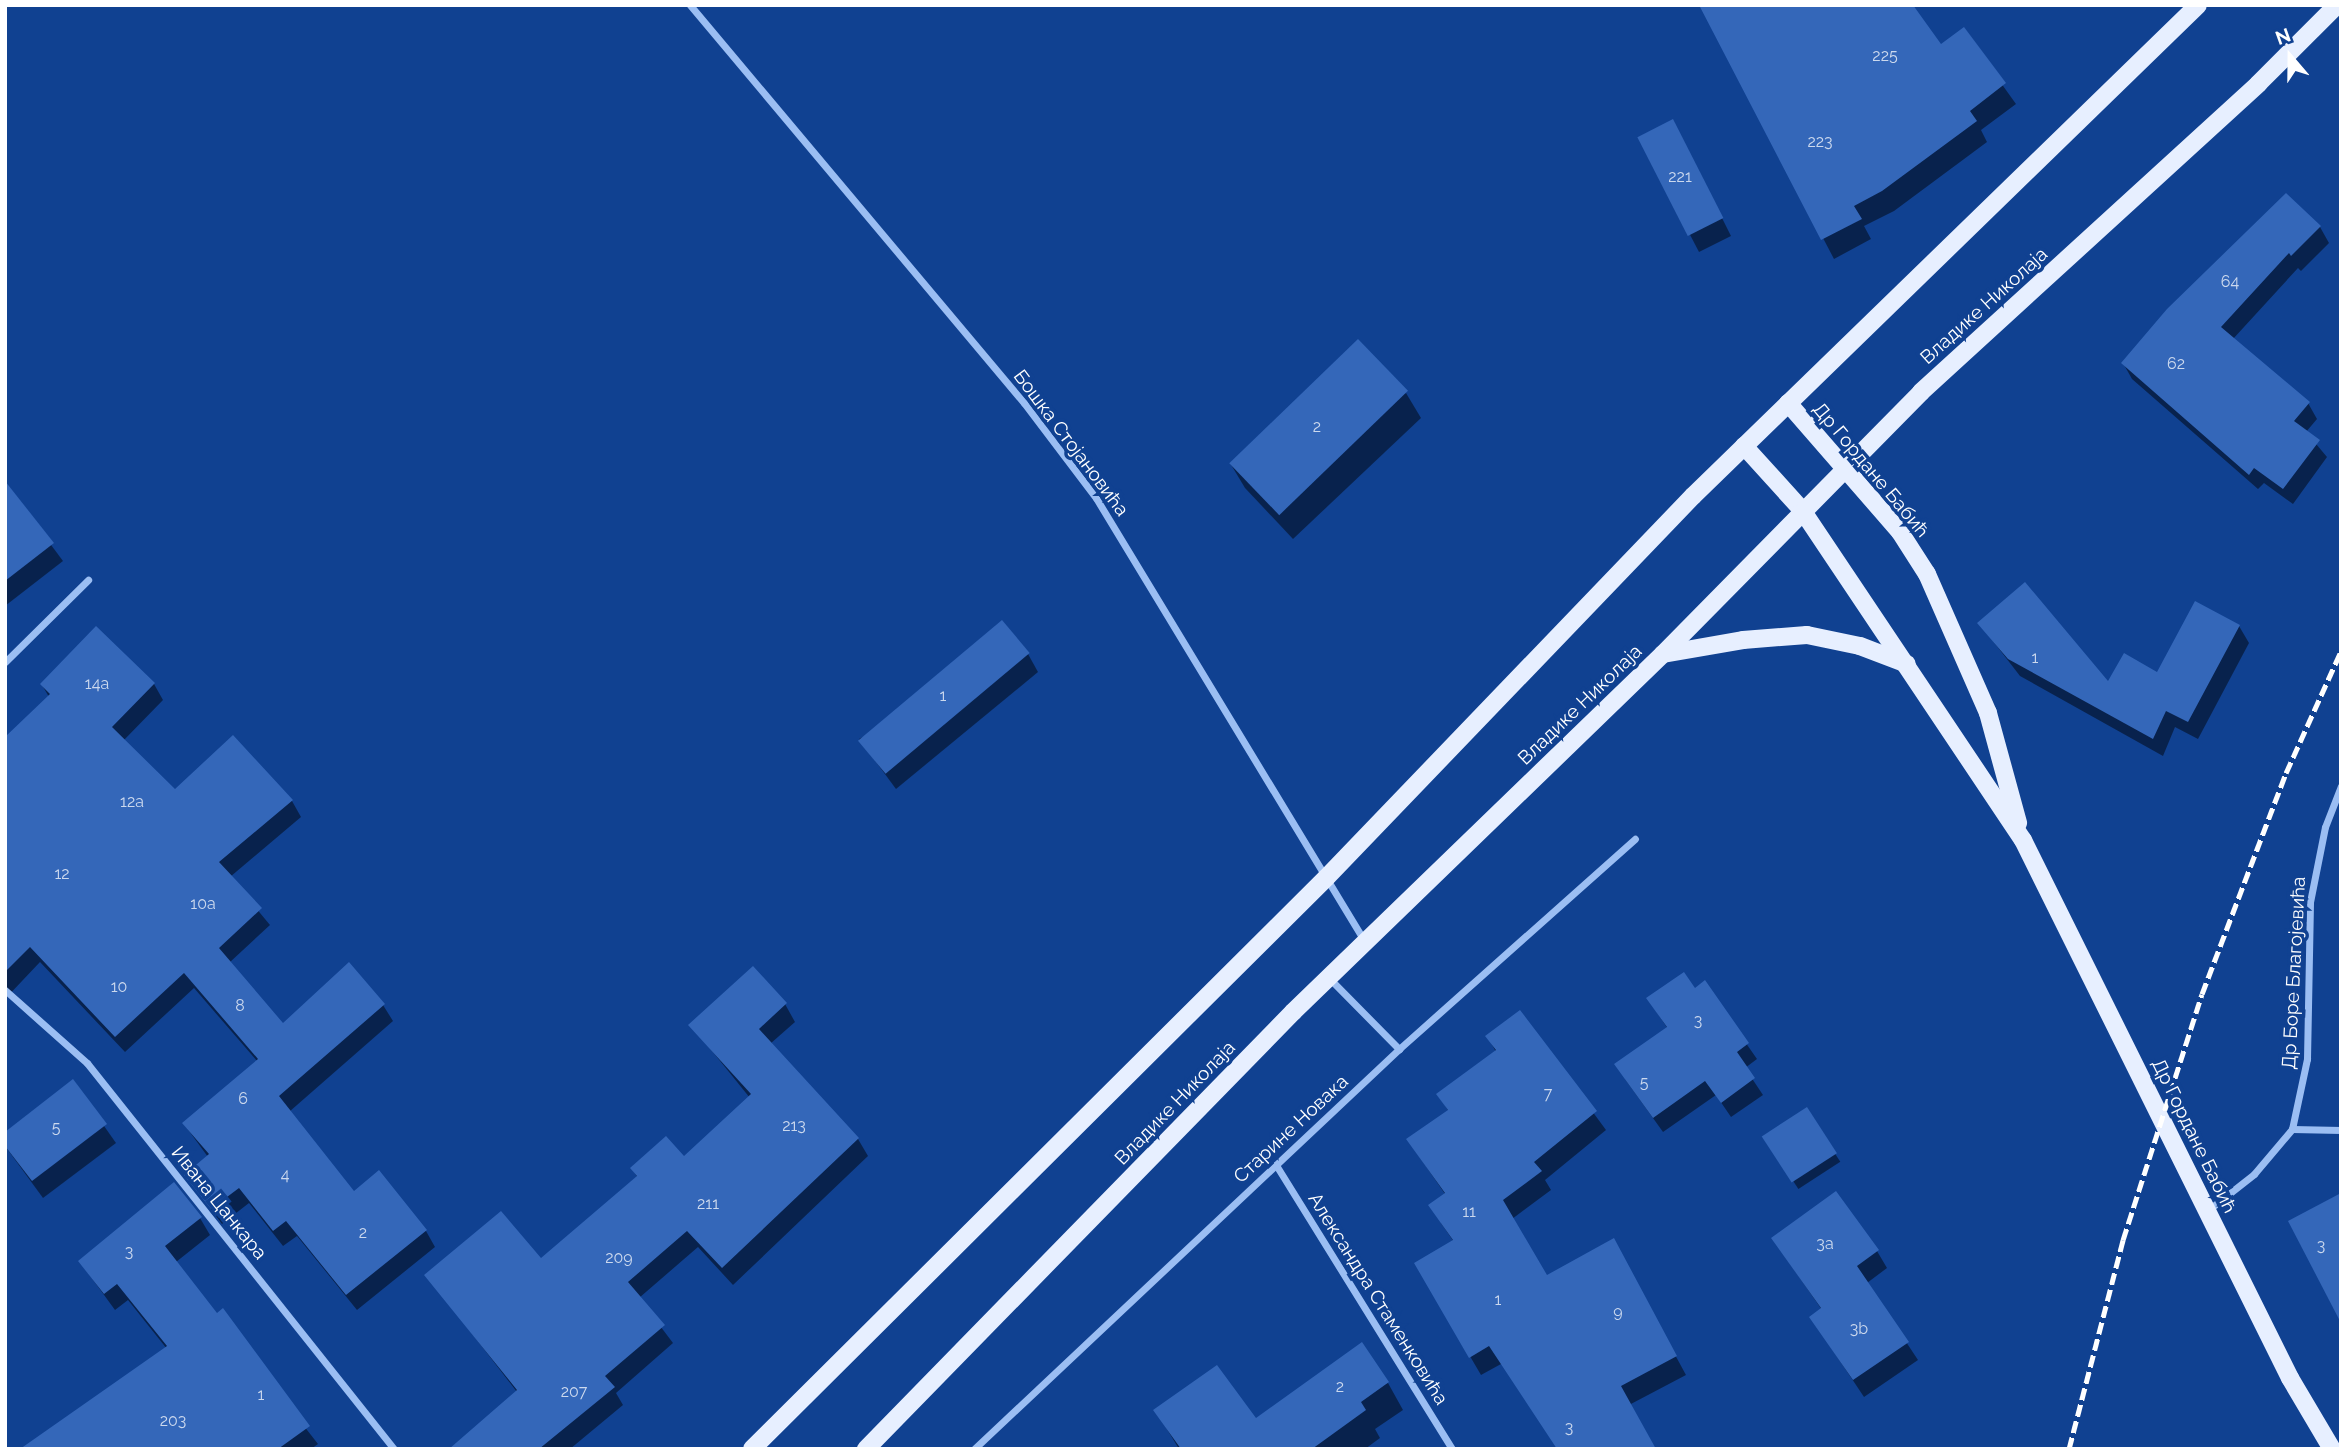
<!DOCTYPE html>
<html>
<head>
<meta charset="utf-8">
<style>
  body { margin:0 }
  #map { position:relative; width:2346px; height:1454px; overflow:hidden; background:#104191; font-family:Raleway,sans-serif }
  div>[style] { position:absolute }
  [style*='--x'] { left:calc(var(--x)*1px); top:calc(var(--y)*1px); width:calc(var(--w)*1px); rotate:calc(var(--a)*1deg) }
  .shadow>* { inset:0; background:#0007; transform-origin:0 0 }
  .building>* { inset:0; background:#3467b9; transform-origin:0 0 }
  .street>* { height:7px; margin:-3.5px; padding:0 3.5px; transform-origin:3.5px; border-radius:3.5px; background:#9bbef3 }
  .primary>* { height:18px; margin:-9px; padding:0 9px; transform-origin:9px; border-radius:9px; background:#e7efff }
  .rail>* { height:5px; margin-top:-2.5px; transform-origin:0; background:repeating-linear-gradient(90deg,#fff 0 12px,transparent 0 17px) }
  span { translate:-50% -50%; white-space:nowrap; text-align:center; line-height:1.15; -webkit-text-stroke:7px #104191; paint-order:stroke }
  .number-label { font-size:16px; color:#ccd9ee }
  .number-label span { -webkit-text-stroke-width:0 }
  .street-label { font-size:19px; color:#fff }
  .frame { position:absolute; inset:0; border:7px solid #fff; pointer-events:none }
  .north { position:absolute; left:2255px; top:21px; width:70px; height:70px; -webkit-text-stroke:5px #104191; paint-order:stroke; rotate:340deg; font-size:19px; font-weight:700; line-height:28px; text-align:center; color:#fff }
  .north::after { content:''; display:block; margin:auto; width:24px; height:32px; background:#fff; clip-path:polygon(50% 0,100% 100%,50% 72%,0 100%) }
</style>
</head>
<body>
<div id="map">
  <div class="shadow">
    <div style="clip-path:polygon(1704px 11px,1941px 46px,1963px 30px,2016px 104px,1981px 130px,1987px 142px,1894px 211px,1864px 226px,1871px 239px,1834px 259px)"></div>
    <div style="clip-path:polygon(1639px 137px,1682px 138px,1731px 236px,1699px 252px)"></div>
    <div style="clip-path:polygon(2286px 195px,2320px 227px,2329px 243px,2301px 271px,2298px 268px,2233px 339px,2308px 403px,2317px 419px,2306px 432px,2327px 457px,2293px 504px,2264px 483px,2258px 489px,2132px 379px,2123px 363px)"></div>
    <div style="clip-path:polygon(1406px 393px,1421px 418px,1293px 539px,1245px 488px,1230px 463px)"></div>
    <div style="clip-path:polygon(5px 483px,63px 561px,5px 606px)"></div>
    <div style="clip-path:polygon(1979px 623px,2109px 684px,2158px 674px,2239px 626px,2249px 643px,2198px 739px,2175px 727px,2163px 756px,2020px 676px)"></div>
    <div style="clip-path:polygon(1028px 654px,1038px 672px,896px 789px,859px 739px)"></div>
    <div style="clip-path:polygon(154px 684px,163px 700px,124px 740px,175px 792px,292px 801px,301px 817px,230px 877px,270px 925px,229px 963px,282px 1025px,383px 1005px,393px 1021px,289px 1112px,354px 1193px,426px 1231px,435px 1247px,357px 1310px,297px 1236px,283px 1246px,249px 1203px,222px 1224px,186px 1175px,208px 1157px,184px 1124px,257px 1061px,194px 988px,125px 1052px,40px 962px,5px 999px,5px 739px,49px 697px,42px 685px)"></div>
    <div style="clip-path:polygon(1704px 983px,1757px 1059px,1745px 1068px,1763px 1095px,1731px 1117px,1716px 1095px,1663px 1132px,1625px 1079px,1668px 1029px,1648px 999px,1695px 990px)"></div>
    <div style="clip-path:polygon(785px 1004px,795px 1022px,770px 1044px,858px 1139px,868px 1156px,733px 1285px,698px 1247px,639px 1298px,673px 1343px,616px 1393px,623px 1405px,570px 1449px,451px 1449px,517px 1392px,427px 1275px,540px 1260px,638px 1178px,632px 1169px,684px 1158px,750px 1098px,691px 1025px)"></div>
    <div style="clip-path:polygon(1520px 1013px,1606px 1130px,1545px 1180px,1551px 1190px,1512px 1219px,1546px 1277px,1623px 1259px,1686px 1375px,1629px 1405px,1501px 1364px,1481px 1375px,1416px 1264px,1454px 1242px,1441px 1223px,1445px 1194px,1408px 1140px,1449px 1112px,1439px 1095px,1496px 1052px,1488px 1037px)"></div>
    <div style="clip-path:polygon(73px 1082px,116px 1143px,43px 1198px,5px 1146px)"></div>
    <div style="left:1806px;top:1109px;width:63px;height:50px;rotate:57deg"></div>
    <div style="clip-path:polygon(200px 1218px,210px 1235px,176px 1262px,318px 1444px,311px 1449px,59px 1449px,167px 1349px,128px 1300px,115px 1310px,80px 1262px)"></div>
    <div style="clip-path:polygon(1773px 1239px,1877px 1251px,1887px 1268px,1867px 1283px,1918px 1360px,1864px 1397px,1822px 1334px,1822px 1310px)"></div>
    <div style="clip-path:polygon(1388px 1383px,1403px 1410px,1375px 1429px,1380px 1438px,1365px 1449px,1179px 1449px,1156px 1411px,1255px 1420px)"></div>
  </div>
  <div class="building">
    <div style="clip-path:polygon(1699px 5px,1913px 5px,1941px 44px,1964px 27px,2006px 83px,1970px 111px,1977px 121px,1882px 191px,1854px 206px,1862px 219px,1821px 240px)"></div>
    <div style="left:1673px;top:119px;width:111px;height:40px;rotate:63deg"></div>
    <div style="clip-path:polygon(2286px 193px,2321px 226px,2291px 256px,2289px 253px,2221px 327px,2310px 402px,2294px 421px,2320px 440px,2283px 489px,2254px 468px,2249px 475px,2121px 363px,2167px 309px)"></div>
    <div style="left:1358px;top:339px;width:72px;height:179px;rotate:46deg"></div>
    <div style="clip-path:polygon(5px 481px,54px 543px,5px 581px)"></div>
    <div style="clip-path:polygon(2025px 582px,2108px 681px,2124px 653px,2157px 672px,2195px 601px,2240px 625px,2188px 722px,2166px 711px,2153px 739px,2008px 659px,1977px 623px)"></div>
    <div style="left:1002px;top:620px;width:43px;height:188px;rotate:50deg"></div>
    <div style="clip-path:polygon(96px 626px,155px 683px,112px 727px,175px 789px,233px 735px,293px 800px,219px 862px,262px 908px,219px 948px,283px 1023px,349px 962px,385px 1004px,279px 1096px,354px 1191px,379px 1170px,427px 1230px,346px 1295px,286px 1221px,273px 1231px,239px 1188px,211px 1209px,184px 1175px,209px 1154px,182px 1123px,258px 1059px,184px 973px,115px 1037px,30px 947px,5px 972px,5px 737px,50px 694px,40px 684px)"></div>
    <div style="clip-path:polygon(753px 966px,787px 1003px,759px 1029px,859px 1138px,722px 1268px,687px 1231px,628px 1282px,665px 1325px,605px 1376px,615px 1387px,539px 1449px,449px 1449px,517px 1390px,424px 1275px,501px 1211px,541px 1258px,637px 1176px,630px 1168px,666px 1136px,684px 1156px,751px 1094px,688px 1025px)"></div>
    <div style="clip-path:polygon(1684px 972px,1695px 988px,1705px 980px,1749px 1043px,1737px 1052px,1755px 1078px,1721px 1103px,1705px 1081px,1653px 1118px,1614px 1064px,1667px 1027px,1646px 998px)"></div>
    <div style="clip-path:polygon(1520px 1010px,1597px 1111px,1534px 1162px,1542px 1171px,1503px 1200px,1547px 1275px,1614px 1238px,1677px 1356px,1621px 1386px,1656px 1449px,1557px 1449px,1489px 1346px,1469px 1358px,1414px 1263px,1453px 1240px,1428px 1205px,1445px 1193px,1406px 1139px,1448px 1110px,1436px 1094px,1496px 1050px,1485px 1036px)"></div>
    <div style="clip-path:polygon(73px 1079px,107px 1124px,32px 1181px,5px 1146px,5px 1132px)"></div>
    <div style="left:1807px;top:1107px;width:55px;height:54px;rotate:57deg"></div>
    <div style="clip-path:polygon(174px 1182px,202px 1217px,165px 1246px,217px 1313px,223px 1308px,310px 1426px,278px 1449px,20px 1449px,167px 1346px,117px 1284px,104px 1294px,78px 1261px)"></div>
    <div style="clip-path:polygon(1836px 1191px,1879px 1250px,1857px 1266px,1909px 1342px,1853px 1380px,1809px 1317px,1821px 1308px,1771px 1238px)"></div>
    <div style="clip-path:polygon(2341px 1193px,2341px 1323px,2288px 1221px)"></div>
    <div style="clip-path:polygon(1362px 1342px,1389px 1382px,1361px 1402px,1366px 1410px,1312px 1449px,1181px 1449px,1153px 1410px,1217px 1365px,1256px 1418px)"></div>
  </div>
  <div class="street">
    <div style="--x:690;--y:5;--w:520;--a:50"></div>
    <div style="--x:1024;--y:403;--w:119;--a:52.8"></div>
    <div style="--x:1096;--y:498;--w:519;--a:58.79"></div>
    <div style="--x:5;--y:662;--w:117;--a:-44.7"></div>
    <div style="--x:1329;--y:978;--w:100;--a:45.4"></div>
    <div style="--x:5;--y:990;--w:110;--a:41.7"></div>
    <div style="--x:87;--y:1063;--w:493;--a:51.5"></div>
    <div style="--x:2292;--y:1129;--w:49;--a:1.2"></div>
    <div style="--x:1276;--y:1165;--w:334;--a:58.2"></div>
    <div style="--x:2207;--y:1211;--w:60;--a:-38.2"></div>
    <div style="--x:2254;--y:1174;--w:59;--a:-49.8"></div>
    <div style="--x:2292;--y:1129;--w:72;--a:-77.9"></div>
    <div style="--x:2307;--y:1059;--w:157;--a:-88.9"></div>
    <div style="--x:2310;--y:902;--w:76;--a:-78.7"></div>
    <div style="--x:2325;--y:827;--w:44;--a:-68.7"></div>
    <div style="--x:974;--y:1449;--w:584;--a:-43.26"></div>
    <div style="--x:1399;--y:1049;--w:316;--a:-41.7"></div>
  </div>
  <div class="primary">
    <div style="--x:1788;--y:403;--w:171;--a:49"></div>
    <div style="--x:1900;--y:532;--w:50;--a:57.3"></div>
    <div style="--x:1927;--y:574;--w:152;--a:66.3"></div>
    <div style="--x:1988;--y:713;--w:114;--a:74.7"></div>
    <div style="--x:1744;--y:446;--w:86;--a:47.8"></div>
    <div style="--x:1802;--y:510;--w:397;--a:56.2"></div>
    <div style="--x:2023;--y:840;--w:601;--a:63.61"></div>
    <div style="--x:2290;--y:1378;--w:82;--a:59.4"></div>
    <div style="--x:1663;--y:654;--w:81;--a:-9.9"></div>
    <div style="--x:1743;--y:640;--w:64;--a:-4.5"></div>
    <div style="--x:1807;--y:635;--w:54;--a:11.7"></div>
    <div style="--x:1860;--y:646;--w:50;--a:21"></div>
    <div style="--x:752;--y:1449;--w:810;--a:-44.85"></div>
    <div style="--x:1326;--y:878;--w:530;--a:-46.15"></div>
    <div style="--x:1693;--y:496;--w:704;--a:-44.19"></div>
    <div style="--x:866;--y:1449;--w:611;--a:-45.66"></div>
    <div style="--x:1293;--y:1012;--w:515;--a:-44.06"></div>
    <div style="--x:1663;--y:654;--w:368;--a:-45.4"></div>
    <div style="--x:1921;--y:392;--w:457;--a:-42.4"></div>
    <div style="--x:2258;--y:84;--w:112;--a:-45"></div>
  </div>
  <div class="rail">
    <div style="--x:2069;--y:1449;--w:216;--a:-75.5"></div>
    <div style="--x:2123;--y:1240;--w:258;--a:-72.2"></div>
    <div style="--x:2202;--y:994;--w:236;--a:-69.2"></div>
    <div style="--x:2286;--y:773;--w:134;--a:-65.7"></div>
  </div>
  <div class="number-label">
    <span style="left:1885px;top:56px">225</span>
    <span style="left:1820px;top:142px">223</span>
    <span style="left:1680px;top:177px">221</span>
    <span style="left:2230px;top:282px">64</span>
    <span style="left:2176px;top:364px">62</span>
    <span style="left:1317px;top:427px">2</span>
    <span style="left:2035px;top:658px">1</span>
    <span style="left:97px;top:684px">14a</span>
    <span style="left:943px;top:696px">1</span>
    <span style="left:132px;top:802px">12a</span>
    <span style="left:62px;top:874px">12</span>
    <span style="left:203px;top:904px">10a</span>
    <span style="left:119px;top:987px">10</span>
    <span style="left:240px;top:1006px">8</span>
    <span style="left:1698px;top:1021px">3</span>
    <span style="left:1644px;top:1083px">5</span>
    <span style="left:1548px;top:1094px">7</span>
    <span style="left:243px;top:1099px">6</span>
    <span style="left:794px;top:1126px">213</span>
    <span style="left:56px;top:1128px">5</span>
    <span style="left:285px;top:1175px">4</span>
    <span style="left:708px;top:1204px">211</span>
    <span style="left:1469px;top:1212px">11</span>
    <span style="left:363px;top:1233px">2</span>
    <span style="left:1825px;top:1244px">3a</span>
    <span style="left:2321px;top:1246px">3</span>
    <span style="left:129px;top:1252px">3</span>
    <span style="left:619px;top:1258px">209</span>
    <span style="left:1498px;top:1300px">1</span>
    <span style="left:1618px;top:1312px">9</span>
    <span style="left:1859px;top:1329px">3b</span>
    <span style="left:1340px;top:1387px">2</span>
    <span style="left:574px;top:1392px">207</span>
    <span style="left:261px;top:1395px">1</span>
    <span style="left:173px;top:1421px">203</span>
    <span style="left:1569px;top:1428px">3</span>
  </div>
  <div class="street-label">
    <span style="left:1984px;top:306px;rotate:-42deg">Владике Николаја</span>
    <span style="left:1071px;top:443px;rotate:53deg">Бошка Стојановића</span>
    <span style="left:1871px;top:470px;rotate:50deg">Др Гордане Бабић</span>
    <span style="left:1580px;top:705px;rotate:-44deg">Владике Николаја</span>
    <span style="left:2294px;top:973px;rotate:-87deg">Др Боре Благојевића</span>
    <span style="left:1175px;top:1103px;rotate:-46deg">Владике Николаја</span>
    <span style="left:1291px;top:1129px;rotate:-43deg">Старине Новака</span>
    <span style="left:2194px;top:1136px;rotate:64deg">Др Гордане Бабић</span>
    <span style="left:219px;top:1203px;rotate:51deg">Ивана Цанкара</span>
    <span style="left:1378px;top:1299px;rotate:58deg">Александра Стаменковића</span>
  </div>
  <div class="frame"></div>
  <div class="north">N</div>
</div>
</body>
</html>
